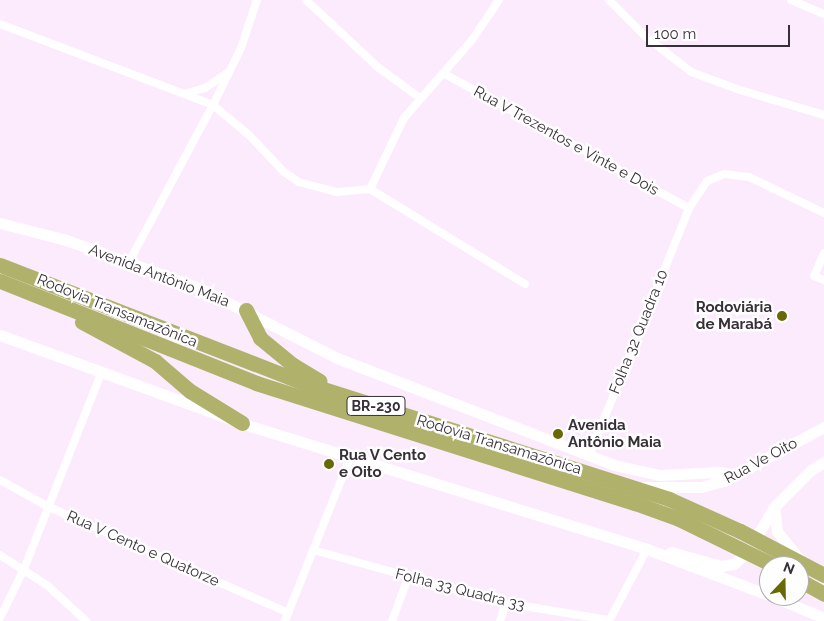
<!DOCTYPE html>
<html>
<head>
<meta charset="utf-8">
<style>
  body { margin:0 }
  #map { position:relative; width:824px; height:621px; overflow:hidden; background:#fbebfc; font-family:Raleway,sans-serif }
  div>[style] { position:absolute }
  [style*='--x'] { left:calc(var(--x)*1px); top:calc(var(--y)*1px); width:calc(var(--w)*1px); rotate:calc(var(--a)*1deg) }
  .street>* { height:8px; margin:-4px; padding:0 4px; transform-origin:4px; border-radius:4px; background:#fff }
  .secondary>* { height:11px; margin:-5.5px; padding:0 5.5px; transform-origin:5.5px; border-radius:5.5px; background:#fff }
  .highway>* { height:15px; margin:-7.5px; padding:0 7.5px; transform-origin:7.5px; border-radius:7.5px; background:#b0b26c }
  .dots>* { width:14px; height:14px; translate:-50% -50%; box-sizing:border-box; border:2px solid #fefefe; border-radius:50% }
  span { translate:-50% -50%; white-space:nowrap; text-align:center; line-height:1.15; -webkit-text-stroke:5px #fefefe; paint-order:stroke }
  .shield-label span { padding:1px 4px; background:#fefefe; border:1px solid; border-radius:4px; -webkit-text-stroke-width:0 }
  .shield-label { font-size:14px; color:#383038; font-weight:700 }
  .street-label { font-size:15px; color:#383038 }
  .poi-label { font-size:15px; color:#383038; font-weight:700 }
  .right { translate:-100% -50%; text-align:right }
  .left { translate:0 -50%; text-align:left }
  .north { position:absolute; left:759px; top:556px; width:50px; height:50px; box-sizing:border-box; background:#fefefe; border:1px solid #afacaf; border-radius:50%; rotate:21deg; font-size:14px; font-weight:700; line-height:20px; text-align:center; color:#383038 }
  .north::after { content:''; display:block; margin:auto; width:18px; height:22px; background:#686804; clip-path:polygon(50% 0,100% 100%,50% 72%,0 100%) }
  .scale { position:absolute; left:646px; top:25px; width:144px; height:22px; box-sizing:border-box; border:2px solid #383038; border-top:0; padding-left:6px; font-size:15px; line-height:18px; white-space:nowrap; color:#383038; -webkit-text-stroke:4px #fefefe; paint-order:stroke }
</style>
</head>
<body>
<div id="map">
  <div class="street">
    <div style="--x:306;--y:0;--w:100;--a:43"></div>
    <div style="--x:379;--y:68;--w:51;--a:36.2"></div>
    <div style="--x:609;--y:0;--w:51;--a:45"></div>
    <div style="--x:645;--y:36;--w:58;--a:38"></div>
    <div style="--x:691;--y:72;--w:52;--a:20.2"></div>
    <div style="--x:740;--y:90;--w:88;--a:16.6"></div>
    <div style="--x:791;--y:0;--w:36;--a:23"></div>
    <div style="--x:0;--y:24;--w:228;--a:20.8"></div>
    <div style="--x:213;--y:105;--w:47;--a:39.8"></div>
    <div style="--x:249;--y:135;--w:51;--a:46.6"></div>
    <div style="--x:284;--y:172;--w:18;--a:34"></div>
    <div style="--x:299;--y:182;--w:39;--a:15"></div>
    <div style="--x:337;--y:192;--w:33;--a:-5"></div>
    <div style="--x:370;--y:189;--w:182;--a:31.5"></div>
    <div style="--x:443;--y:73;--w:281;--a:28.8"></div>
    <div style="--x:184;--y:94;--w:22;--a:-16"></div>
    <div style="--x:205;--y:88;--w:27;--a:-34"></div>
    <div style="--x:370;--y:189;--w:79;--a:-64.4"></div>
    <div style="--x:404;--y:118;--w:103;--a:-48.9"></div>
    <div style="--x:472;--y:40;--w:48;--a:-56"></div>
    <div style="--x:824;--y:253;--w:25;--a:113"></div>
    <div style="--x:814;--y:276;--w:11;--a:22"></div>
    <div style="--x:129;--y:262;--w:178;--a:-61.9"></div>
    <div style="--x:213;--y:105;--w:64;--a:-63.8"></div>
    <div style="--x:241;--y:48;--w:51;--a:-71.6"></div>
    <div style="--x:589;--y:456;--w:267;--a:-68"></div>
    <div style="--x:689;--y:208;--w:32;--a:-56"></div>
    <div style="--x:707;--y:181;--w:18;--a:-22"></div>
    <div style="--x:724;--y:174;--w:25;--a:7"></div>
    <div style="--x:749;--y:177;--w:83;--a:25.6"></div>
    <div style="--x:0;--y:480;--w:54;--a:29"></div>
    <div style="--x:47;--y:506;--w:264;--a:23.9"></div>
    <div style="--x:313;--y:550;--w:200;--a:15.4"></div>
    <div style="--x:506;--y:603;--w:104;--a:9.4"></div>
    <div style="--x:0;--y:555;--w:57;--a:32.9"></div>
    <div style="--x:48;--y:586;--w:52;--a:42.6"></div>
    <div style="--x:0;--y:618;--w:55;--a:-63.9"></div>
    <div style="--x:24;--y:569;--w:210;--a:-68.5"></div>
    <div style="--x:285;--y:621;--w:175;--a:-68.3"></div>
    <div style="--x:392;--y:621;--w:46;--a:-69.6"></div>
    <div style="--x:500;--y:621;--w:19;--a:-72"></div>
    <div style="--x:609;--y:621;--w:81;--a:-62.2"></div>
  </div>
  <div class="secondary">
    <div style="--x:0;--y:223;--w:68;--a:14.4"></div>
    <div style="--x:66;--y:240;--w:141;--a:19.8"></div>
    <div style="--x:199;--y:288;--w:155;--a:26.9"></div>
    <div style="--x:337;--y:358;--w:297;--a:21.1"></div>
    <div style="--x:614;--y:465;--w:47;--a:12.3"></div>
    <div style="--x:660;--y:475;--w:60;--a:-2.9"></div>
    <div style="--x:720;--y:472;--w:16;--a:11"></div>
    <div style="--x:0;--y:335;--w:266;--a:20"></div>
    <div style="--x:250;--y:426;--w:416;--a:17.2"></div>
    <div style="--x:647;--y:549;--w:130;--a:20.7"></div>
    <div style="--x:643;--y:487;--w:58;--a:0"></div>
    <div style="--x:701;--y:487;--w:24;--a:-15"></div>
    <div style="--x:724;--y:481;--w:114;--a:-28.4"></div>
    <div style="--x:671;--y:552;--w:52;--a:15.6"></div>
    <div style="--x:721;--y:566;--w:13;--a:-9"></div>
    <div style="--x:734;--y:564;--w:19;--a:-43"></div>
    <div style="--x:748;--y:551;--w:51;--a:-59.4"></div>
    <div style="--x:801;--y:561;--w:38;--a:-129"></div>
    <div style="--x:777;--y:531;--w:24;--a:-97"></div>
    <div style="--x:774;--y:507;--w:52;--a:-45"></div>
    <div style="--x:811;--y:470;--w:15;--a:-32"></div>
    <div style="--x:772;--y:596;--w:56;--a:22.9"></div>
  </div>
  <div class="highway">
    <div style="--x:0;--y:265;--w:326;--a:21.2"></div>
    <div style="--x:304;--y:383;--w:383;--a:17.6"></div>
    <div style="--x:669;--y:499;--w:78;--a:24.3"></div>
    <div style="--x:740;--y:531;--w:95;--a:27.6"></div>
    <div style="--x:0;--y:281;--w:276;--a:21.7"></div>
    <div style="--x:256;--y:383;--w:398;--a:17.6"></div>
    <div style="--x:635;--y:503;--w:47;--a:20"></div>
    <div style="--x:679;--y:519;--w:107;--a:26.1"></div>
    <div style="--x:246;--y:310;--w:31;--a:63"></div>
    <div style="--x:260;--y:338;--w:43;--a:39.3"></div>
    <div style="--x:293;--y:365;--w:31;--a:31"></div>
    <div style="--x:82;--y:322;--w:83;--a:28.1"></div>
    <div style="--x:155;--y:361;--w:46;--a:40.6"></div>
    <div style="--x:190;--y:391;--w:61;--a:31.6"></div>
    <div style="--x:799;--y:580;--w:29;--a:29"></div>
  </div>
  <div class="dots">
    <div style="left:782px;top:316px;background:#686804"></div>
    <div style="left:558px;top:434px;background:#686804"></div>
    <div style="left:329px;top:464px;background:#686804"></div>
  </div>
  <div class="shield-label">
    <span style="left:376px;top:406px">BR-230</span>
  </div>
  <div class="street-label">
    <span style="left:566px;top:141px;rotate:29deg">Rua V Trezentos e Vinte e Dois</span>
    <span style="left:159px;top:276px;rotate:21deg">Avenida Antônio Maia</span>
    <span style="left:117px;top:311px;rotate:22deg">Rodovia Transamazônica</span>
    <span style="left:639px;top:332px;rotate:-68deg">Folha 32 Quadra 10</span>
    <span style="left:499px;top:445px;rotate:17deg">Rodovia Transamazônica</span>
    <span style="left:761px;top:461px;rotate:-28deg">Rua Ve Oito</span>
    <span style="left:143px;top:549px;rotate:24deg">Rua V Cento e Quatorze</span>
    <span style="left:460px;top:590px;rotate:14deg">Folha 33 Quadra 33</span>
  </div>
  <div class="poi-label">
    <span class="right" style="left:772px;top:316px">Rodoviária<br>de Marabá</span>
    <span class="left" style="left:568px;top:434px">Avenida<br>Antônio Maia</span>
    <span class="left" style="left:339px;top:464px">Rua V Cento<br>e Oito</span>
  </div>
  <div class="north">N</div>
  <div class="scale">100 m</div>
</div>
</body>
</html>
